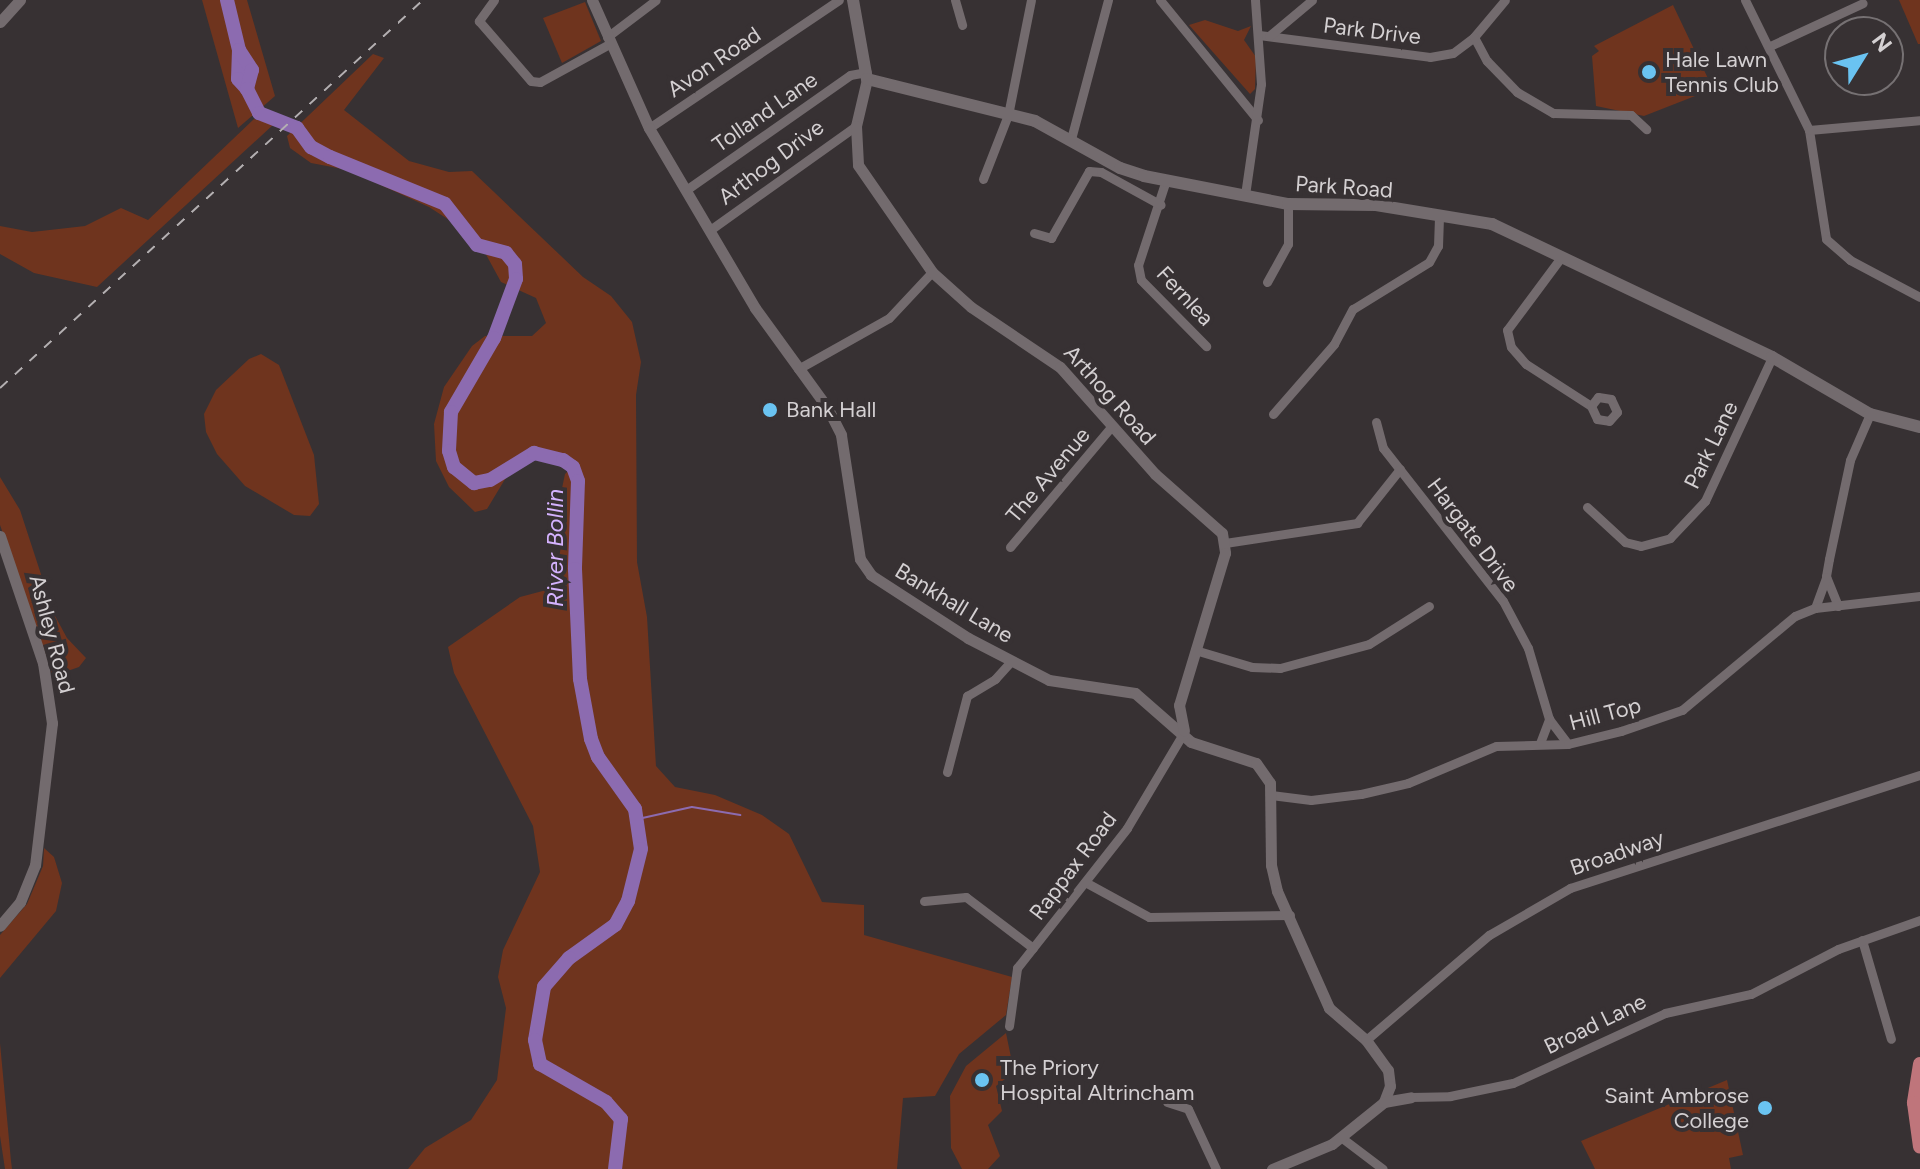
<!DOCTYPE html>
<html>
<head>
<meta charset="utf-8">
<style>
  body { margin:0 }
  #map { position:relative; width:1920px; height:1169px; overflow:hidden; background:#373133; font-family:Figtree,sans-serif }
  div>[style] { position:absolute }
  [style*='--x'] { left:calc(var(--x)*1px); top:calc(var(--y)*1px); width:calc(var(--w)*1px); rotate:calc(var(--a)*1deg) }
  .green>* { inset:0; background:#6f341e }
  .stream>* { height:2px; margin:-1px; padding:0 1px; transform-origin:1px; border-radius:1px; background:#8c6bb0 }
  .river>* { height:14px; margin:-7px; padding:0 7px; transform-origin:7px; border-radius:7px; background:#8c6bb0 }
  .minor>* { height:9px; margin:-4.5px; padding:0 4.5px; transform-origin:4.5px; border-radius:4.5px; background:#736b6e }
  .tertiary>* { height:11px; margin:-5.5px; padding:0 5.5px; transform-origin:5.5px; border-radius:5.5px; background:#736b6e }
  .secondary>* { height:12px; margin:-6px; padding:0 6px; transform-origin:6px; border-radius:6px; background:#736b6e }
  .primary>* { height:14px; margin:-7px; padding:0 7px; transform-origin:7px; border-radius:7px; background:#bf757b }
  .rail>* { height:2px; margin-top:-1px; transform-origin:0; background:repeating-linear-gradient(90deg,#b4b0b2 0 10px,transparent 0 20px) }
  .dots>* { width:22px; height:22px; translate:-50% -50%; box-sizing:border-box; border:4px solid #373133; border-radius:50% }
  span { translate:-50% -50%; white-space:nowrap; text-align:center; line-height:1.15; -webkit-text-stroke:8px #373133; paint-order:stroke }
  .street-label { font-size:22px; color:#d4d0d2 }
  .poi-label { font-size:22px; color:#d4d0d2 }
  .left { translate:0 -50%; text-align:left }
  .right { translate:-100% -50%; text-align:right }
  .water-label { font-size:24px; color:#d4b2fe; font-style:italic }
  .north { position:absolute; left:1824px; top:16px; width:80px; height:80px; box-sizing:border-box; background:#373133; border:2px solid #767173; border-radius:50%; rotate:53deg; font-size:22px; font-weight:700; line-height:32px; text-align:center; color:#d4d0d2 }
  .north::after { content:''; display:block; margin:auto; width:28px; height:36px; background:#6ac3f1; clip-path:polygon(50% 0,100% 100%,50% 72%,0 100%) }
</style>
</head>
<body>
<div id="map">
  <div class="green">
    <div style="clip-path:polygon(202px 0,247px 0,275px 96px,238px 128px)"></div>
    <div style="clip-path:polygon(1899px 0,1920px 0,1920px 44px,1918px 44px)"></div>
    <div style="clip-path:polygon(585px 2px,601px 41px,562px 63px,543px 18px)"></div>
    <div style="clip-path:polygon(1673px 5px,1713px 89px,1644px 116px,1596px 106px,1592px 56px,1599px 51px,1594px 46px)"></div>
    <div style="clip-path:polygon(1205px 20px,1238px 31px,1251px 26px,1244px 40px,1256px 57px,1255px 89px,1250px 94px,1189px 25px)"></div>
    <div style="clip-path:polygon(373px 54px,384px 58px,344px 110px,409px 161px,449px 172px,472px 171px,583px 277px,611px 296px,632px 322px,641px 362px,636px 395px,637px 562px,647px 617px,656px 766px,675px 787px,715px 795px,762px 815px,789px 834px,822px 902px,864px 905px,864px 935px,1012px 977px,1006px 1015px,959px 1054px,935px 1096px,903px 1098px,897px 1169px,408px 1169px,425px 1148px,471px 1120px,497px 1080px,506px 1008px,498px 977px,503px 950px,540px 872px,533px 826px,454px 673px,448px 647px,520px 597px,554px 588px,567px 510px,561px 493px,565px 474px,572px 467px,534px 453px,516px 461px,487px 509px,475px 512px,449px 487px,436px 461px,434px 424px,444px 387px,472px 346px,485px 336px,532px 336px,546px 323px,536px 298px,501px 282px,477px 238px,429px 207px,348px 170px,311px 163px,290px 148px,287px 136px)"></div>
    <div style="clip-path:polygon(254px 119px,274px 124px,97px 287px,34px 273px,0 254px,0 226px,32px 232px,85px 226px,121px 208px,148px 220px)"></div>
    <div style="clip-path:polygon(261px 354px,279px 365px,314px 455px,319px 504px,310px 516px,294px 515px,245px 486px,217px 454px,206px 432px,204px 414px,216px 390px,249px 359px)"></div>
    <div style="clip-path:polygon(0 477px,20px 510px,54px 614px,67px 638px,86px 658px,79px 667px,53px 676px,0 525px)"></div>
    <div style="clip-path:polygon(44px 848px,54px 857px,62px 883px,56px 911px,0 978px,0 935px,27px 904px,43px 866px)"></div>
    <div style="clip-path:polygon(1006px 1033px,1014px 1072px,996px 1086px,1002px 1111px,988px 1125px,1000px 1156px,988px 1169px,962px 1169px,951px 1148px,950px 1096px,966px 1066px)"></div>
    <div style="clip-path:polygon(0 1043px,11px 1161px,12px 1169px,5px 1169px,0 1136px)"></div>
    <div style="clip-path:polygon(1727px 1080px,1743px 1155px,1729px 1158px,1731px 1169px,1595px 1169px,1581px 1141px)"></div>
  </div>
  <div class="stream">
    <div style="--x:638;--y:819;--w:55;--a:-12.5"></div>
    <div style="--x:692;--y:807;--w:49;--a:9.5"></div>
  </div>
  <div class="river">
    <div style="--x:227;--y:0;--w:51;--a:76.5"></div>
    <div style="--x:239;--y:50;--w:29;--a:92"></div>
    <div style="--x:238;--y:79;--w:13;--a:48"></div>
    <div style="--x:239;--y:50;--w:24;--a:57"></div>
    <div style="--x:252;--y:70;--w:20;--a:105"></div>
    <div style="--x:247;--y:89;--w:27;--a:63"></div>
    <div style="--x:259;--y:113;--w:41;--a:21.5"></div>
    <div style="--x:297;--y:128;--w:24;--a:54"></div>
    <div style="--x:311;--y:147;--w:21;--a:28"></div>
    <div style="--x:330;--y:157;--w:124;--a:22.2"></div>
    <div style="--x:445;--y:204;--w:52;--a:52"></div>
    <div style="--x:477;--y:245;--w:30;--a:15"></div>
    <div style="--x:506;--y:253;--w:14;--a:51"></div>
    <div style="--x:515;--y:264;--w:15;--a:86"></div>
    <div style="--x:516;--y:279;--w:63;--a:110.4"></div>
    <div style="--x:494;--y:338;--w:86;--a:120.2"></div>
    <div style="--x:451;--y:412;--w:39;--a:93"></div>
    <div style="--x:449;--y:451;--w:17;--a:73"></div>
    <div style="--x:454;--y:467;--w:26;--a:39"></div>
    <div style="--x:474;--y:483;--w:16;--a:-11"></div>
    <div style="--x:490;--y:480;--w:52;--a:-31.5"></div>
    <div style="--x:534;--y:453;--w:30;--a:14"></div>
    <div style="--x:563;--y:460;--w:12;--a:35"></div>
    <div style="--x:573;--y:467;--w:15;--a:70"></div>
    <div style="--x:578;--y:481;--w:88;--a:92"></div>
    <div style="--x:575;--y:569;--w:110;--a:87.4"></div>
    <div style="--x:580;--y:679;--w:61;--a:79.6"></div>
    <div style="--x:591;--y:739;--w:19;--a:69"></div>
    <div style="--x:598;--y:757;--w:64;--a:54.6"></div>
    <div style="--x:635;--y:809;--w:40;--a:81.5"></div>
    <div style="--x:641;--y:849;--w:54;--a:104"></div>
    <div style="--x:628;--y:901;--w:27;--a:118"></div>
    <div style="--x:615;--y:925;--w:57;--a:144.3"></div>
    <div style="--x:569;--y:958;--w:38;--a:131"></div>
    <div style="--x:544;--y:987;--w:54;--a:99.6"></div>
    <div style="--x:535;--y:1040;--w:25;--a:78"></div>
    <div style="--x:540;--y:1064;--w:76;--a:29.9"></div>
    <div style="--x:606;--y:1102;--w:23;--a:49"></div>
    <div style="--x:621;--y:1119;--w:50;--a:96.8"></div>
  </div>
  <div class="minor">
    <div style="--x:494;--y:0;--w:26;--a:126"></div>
    <div style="--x:479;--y:21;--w:79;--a:49.1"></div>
    <div style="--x:531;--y:81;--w:9;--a:6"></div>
    <div style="--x:540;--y:82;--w:79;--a:-28.8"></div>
    <div style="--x:955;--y:0;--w:26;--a:74"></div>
    <div style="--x:1160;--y:0;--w:155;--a:50.8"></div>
    <div style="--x:1745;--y:0;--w:145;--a:63.8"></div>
    <div style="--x:1809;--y:130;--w:110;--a:81.1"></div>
    <div style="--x:1826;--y:239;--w:32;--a:41"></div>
    <div style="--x:1850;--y:260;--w:79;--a:27.9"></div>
    <div style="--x:1259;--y:35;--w:172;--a:7.3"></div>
    <div style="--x:1430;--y:57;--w:23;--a:-10"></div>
    <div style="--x:1453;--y:53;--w:26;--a:-37"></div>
    <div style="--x:1474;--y:37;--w:48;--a:-50"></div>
    <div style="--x:1269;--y:36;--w:56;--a:-39.9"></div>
    <div style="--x:607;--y:37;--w:61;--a:-37.1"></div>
    <div style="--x:1474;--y:37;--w:27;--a:62"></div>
    <div style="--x:1487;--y:61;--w:43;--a:45.9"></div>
    <div style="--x:1517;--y:92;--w:42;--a:30.3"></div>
    <div style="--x:1553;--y:113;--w:78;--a:1.5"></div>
    <div style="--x:1631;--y:115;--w:21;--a:43"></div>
    <div style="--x:1770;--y:46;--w:102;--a:-24.8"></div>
    <div style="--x:649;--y:128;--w:229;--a:-34"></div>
    <div style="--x:1809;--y:130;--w:111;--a:-5.1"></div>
    <div style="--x:1071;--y:139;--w:144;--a:-75.1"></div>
    <div style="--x:983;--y:179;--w:69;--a:-68.7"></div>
    <div style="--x:1008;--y:115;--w:117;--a:-78.7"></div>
    <div style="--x:1166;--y:180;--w:89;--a:108.2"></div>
    <div style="--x:1138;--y:265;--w:15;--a:79"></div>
    <div style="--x:1141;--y:280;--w:93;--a:45.4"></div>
    <div style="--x:686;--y:190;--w:200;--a:-35"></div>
    <div style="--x:850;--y:75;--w:17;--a:-10"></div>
    <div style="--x:1245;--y:195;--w:112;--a:-81.8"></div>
    <div style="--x:1261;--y:84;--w:84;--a:-94.1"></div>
    <div style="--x:710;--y:230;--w:179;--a:-35.5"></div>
    <div style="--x:1034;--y:233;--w:18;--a:16"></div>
    <div style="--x:1051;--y:238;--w:77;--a:-60.4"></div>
    <div style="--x:1089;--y:171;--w:12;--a:5"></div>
    <div style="--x:1101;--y:172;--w:68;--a:28.8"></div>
    <div style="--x:1562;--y:256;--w:92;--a:126.6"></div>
    <div style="--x:1507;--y:330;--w:17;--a:77"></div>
    <div style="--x:1511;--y:347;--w:23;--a:49"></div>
    <div style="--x:1526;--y:364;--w:77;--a:32.9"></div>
    <div style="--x:1591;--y:406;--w:14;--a:65"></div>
    <div style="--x:1597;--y:419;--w:12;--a:9"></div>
    <div style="--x:1609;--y:421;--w:12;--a:-48"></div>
    <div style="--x:1617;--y:412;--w:14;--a:-115"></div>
    <div style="--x:1611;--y:399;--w:13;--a:-171"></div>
    <div style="--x:1598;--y:397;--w:11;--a:128"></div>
    <div style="--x:1267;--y:282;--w:43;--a:-61.1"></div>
    <div style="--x:1288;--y:244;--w:40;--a:-90"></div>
    <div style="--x:798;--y:369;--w:104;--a:-29.3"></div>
    <div style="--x:889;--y:318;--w:63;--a:-46.9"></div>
    <div style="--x:1273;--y:414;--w:93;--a:-48.9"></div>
    <div style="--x:1334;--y:344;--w:40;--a:-62"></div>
    <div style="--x:1353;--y:309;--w:89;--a:-31.7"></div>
    <div style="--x:1429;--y:262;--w:18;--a:-61"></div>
    <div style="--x:1438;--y:246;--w:29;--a:-88"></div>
    <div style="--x:1376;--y:422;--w:27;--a:75"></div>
    <div style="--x:1383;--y:448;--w:194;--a:51.9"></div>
    <div style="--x:1503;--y:601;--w:53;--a:62"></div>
    <div style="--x:1528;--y:648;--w:74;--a:73.5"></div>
    <div style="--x:1549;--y:719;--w:31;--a:53"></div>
    <div style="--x:1587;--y:507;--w:52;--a:42.6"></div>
    <div style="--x:1625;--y:542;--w:16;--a:14"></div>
    <div style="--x:1641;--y:546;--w:30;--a:-15"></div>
    <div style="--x:1670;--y:538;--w:51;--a:-46.6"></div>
    <div style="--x:1705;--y:501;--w:159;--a:-65"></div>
    <div style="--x:1225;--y:543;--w:134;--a:-8.6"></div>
    <div style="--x:1357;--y:523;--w:69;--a:-51.5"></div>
    <div style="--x:1010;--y:547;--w:158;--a:-49.9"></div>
    <div style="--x:1838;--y:606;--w:32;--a:-112"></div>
    <div style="--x:1826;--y:576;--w:17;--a:-80"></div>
    <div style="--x:1829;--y:559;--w:101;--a:-78"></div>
    <div style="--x:1850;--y:460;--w:50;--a:-66.5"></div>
    <div style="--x:1815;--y:608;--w:33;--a:-70"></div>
    <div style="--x:1195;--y:650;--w:59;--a:16.6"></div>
    <div style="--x:1252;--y:667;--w:28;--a:2"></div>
    <div style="--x:1280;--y:668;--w:92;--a:-15.1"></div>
    <div style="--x:1369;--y:644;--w:71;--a:-32.3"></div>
    <div style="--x:1540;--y:743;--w:26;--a:-69"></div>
    <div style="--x:947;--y:772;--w:79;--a:-75.3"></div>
    <div style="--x:967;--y:696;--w:33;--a:-31"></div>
    <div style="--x:995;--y:679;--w:24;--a:-48"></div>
    <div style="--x:1271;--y:795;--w:40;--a:7.1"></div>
    <div style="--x:1311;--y:800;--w:50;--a:-6.8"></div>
    <div style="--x:1361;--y:794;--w:48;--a:-13.2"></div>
    <div style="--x:1408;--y:783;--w:95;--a:-22.8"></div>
    <div style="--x:1496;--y:746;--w:72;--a:-1.6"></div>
    <div style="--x:1568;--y:744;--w:55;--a:-13.8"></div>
    <div style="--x:1621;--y:731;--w:65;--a:-19"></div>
    <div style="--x:1682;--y:710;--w:147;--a:-39.8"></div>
    <div style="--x:1795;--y:616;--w:22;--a:-22"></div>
    <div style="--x:1815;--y:608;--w:106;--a:-6.5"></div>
    <div style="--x:1085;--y:882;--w:73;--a:28.7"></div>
    <div style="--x:1149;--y:917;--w:141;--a:-0.8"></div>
    <div style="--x:924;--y:901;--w:42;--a:-5.4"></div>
    <div style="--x:966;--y:897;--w:84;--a:37.3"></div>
    <div style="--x:1862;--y:940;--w:103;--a:73.7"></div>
    <div style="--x:1009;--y:1026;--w:59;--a:-82.1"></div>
    <div style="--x:1017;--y:968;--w:178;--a:-51.8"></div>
    <div style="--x:1127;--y:828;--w:112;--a:-59.3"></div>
    <div style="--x:1366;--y:1040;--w:162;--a:-40.5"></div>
    <div style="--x:1489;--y:935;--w:94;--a:-30.1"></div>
    <div style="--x:1570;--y:888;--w:368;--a:-17.9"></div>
    <div style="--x:1411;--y:1097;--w:39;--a:-1"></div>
    <div style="--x:1450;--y:1096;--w:64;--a:-11.7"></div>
    <div style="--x:1513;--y:1083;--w:167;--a:-24.7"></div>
    <div style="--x:1665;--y:1013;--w:88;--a:-12.5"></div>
    <div style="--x:1751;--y:994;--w:98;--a:-27.3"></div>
    <div style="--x:1838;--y:949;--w:87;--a:-19.5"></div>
    <div style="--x:1167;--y:1102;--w:22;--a:18"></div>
    <div style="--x:1188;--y:1109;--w:66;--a:65"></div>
    <div style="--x:1342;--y:1138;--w:51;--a:37.1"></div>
  </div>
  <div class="tertiary">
    <div style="--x:592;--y:0;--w:140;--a:66"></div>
    <div style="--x:649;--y:128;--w:209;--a:59.5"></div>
    <div style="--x:755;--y:308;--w:122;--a:54"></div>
    <div style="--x:827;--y:407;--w:31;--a:63"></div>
    <div style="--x:841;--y:435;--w:125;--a:81.3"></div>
    <div style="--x:860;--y:559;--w:19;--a:55"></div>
    <div style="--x:871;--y:575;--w:116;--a:33"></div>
    <div style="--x:968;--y:638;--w:91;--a:27.4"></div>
    <div style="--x:1049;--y:680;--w:87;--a:8.6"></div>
    <div style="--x:1135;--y:693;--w:74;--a:41.2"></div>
    <div style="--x:1191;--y:742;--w:68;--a:17.9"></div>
    <div style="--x:1256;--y:763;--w:24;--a:55"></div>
    <div style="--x:1270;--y:783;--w:82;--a:89.3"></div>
    <div style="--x:1271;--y:865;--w:27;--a:77"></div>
    <div style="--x:1277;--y:891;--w:128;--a:66"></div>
    <div style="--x:1329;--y:1008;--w:49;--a:40.9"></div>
    <div style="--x:1366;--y:1040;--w:37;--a:54"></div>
    <div style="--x:1388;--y:1070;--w:16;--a:83"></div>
    <div style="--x:1390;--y:1086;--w:17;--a:111"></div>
    <div style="--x:0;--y:22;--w:30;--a:-48"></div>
    <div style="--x:867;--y:79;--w:48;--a:103.2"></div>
    <div style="--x:856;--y:126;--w:39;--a:87"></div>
    <div style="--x:858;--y:165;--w:130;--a:55.3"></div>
    <div style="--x:932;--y:272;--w:52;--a:41.9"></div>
    <div style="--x:971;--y:307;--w:107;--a:34"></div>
    <div style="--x:1060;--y:367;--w:143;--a:48.4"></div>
    <div style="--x:1155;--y:474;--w:89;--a:41.4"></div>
    <div style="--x:1222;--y:533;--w:20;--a:81"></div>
    <div style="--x:1225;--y:553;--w:159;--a:106.8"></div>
    <div style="--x:1179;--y:705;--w:26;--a:79"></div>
    <div style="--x:0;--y:536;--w:134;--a:71.3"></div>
    <div style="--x:43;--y:663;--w:61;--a:81.5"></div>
    <div style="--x:52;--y:723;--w:143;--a:96.8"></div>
    <div style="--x:35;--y:865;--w:40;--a:112"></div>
    <div style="--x:20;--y:902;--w:31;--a:130"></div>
    <div style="--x:1272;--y:1169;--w:65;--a:-22.6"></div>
    <div style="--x:1332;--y:1144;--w:67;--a:-38.9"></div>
    <div style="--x:1384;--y:1102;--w:27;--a:-10"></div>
  </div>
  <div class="secondary">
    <div style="--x:853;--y:0;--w:80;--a:80"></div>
    <div style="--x:867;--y:79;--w:173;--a:14"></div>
    <div style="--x:1035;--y:121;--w:97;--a:28.9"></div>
    <div style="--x:1120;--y:168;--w:25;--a:18"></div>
    <div style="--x:1144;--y:176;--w:147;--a:11"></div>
    <div style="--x:1288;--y:204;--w:88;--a:0.7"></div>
    <div style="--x:1376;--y:205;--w:118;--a:9.3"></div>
    <div style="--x:1492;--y:224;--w:310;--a:25.4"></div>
    <div style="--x:1772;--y:357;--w:113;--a:30.2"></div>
    <div style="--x:1870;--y:414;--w:52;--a:14.6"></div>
  </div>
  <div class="primary">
    <div style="--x:1920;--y:1064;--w:39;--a:99"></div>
    <div style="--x:1914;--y:1103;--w:44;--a:82.2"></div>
  </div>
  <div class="rail">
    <div style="--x:0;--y:388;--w:574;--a:-42.53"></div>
  </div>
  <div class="dots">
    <div style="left:1649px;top:72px;background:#6ac3f1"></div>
    <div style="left:770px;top:410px;background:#6ac3f1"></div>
    <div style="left:982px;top:1080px;background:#6ac3f1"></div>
    <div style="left:1765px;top:1108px;background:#6ac3f1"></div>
  </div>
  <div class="street-label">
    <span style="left:1372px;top:31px;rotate:7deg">Park Drive</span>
    <span style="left:714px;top:62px;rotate:-34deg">Avon Road</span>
    <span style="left:765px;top:112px;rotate:-35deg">Tolland Lane</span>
    <span style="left:771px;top:162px;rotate:-37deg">Arthog Drive</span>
    <span style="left:1344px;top:187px;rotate:4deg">Park Road</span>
    <span style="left:1185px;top:296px;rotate:47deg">Fernlea</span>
    <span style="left:1110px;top:395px;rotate:48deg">Arthog Road</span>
    <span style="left:1711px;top:445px;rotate:-64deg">Park Lane</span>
    <span style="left:1048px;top:475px;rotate:-50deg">The Avenue</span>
    <span style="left:1473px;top:535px;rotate:53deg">Hargate Drive</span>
    <span style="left:954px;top:603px;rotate:31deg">Bankhall Lane</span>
    <span style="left:52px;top:634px;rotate:75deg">Ashley Road</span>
    <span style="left:1605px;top:714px;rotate:-15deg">Hill Top</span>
    <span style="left:1617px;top:853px;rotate:-19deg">Broadway</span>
    <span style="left:1073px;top:866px;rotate:-53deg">Rappax Road</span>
    <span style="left:1595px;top:1024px;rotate:-26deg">Broad Lane</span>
  </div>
  <div class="poi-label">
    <span class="left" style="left:1665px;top:72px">Hale Lawn<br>Tennis Club</span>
    <span class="left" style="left:786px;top:410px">Bank Hall</span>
    <span class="left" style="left:1000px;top:1080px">The Priory<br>Hospital Altrincham</span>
    <span class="right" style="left:1749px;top:1108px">Saint Ambrose<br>College</span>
  </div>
  <div class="water-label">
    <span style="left:555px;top:548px;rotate:-90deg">River Bollin</span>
  </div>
  <div class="north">N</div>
</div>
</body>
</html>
